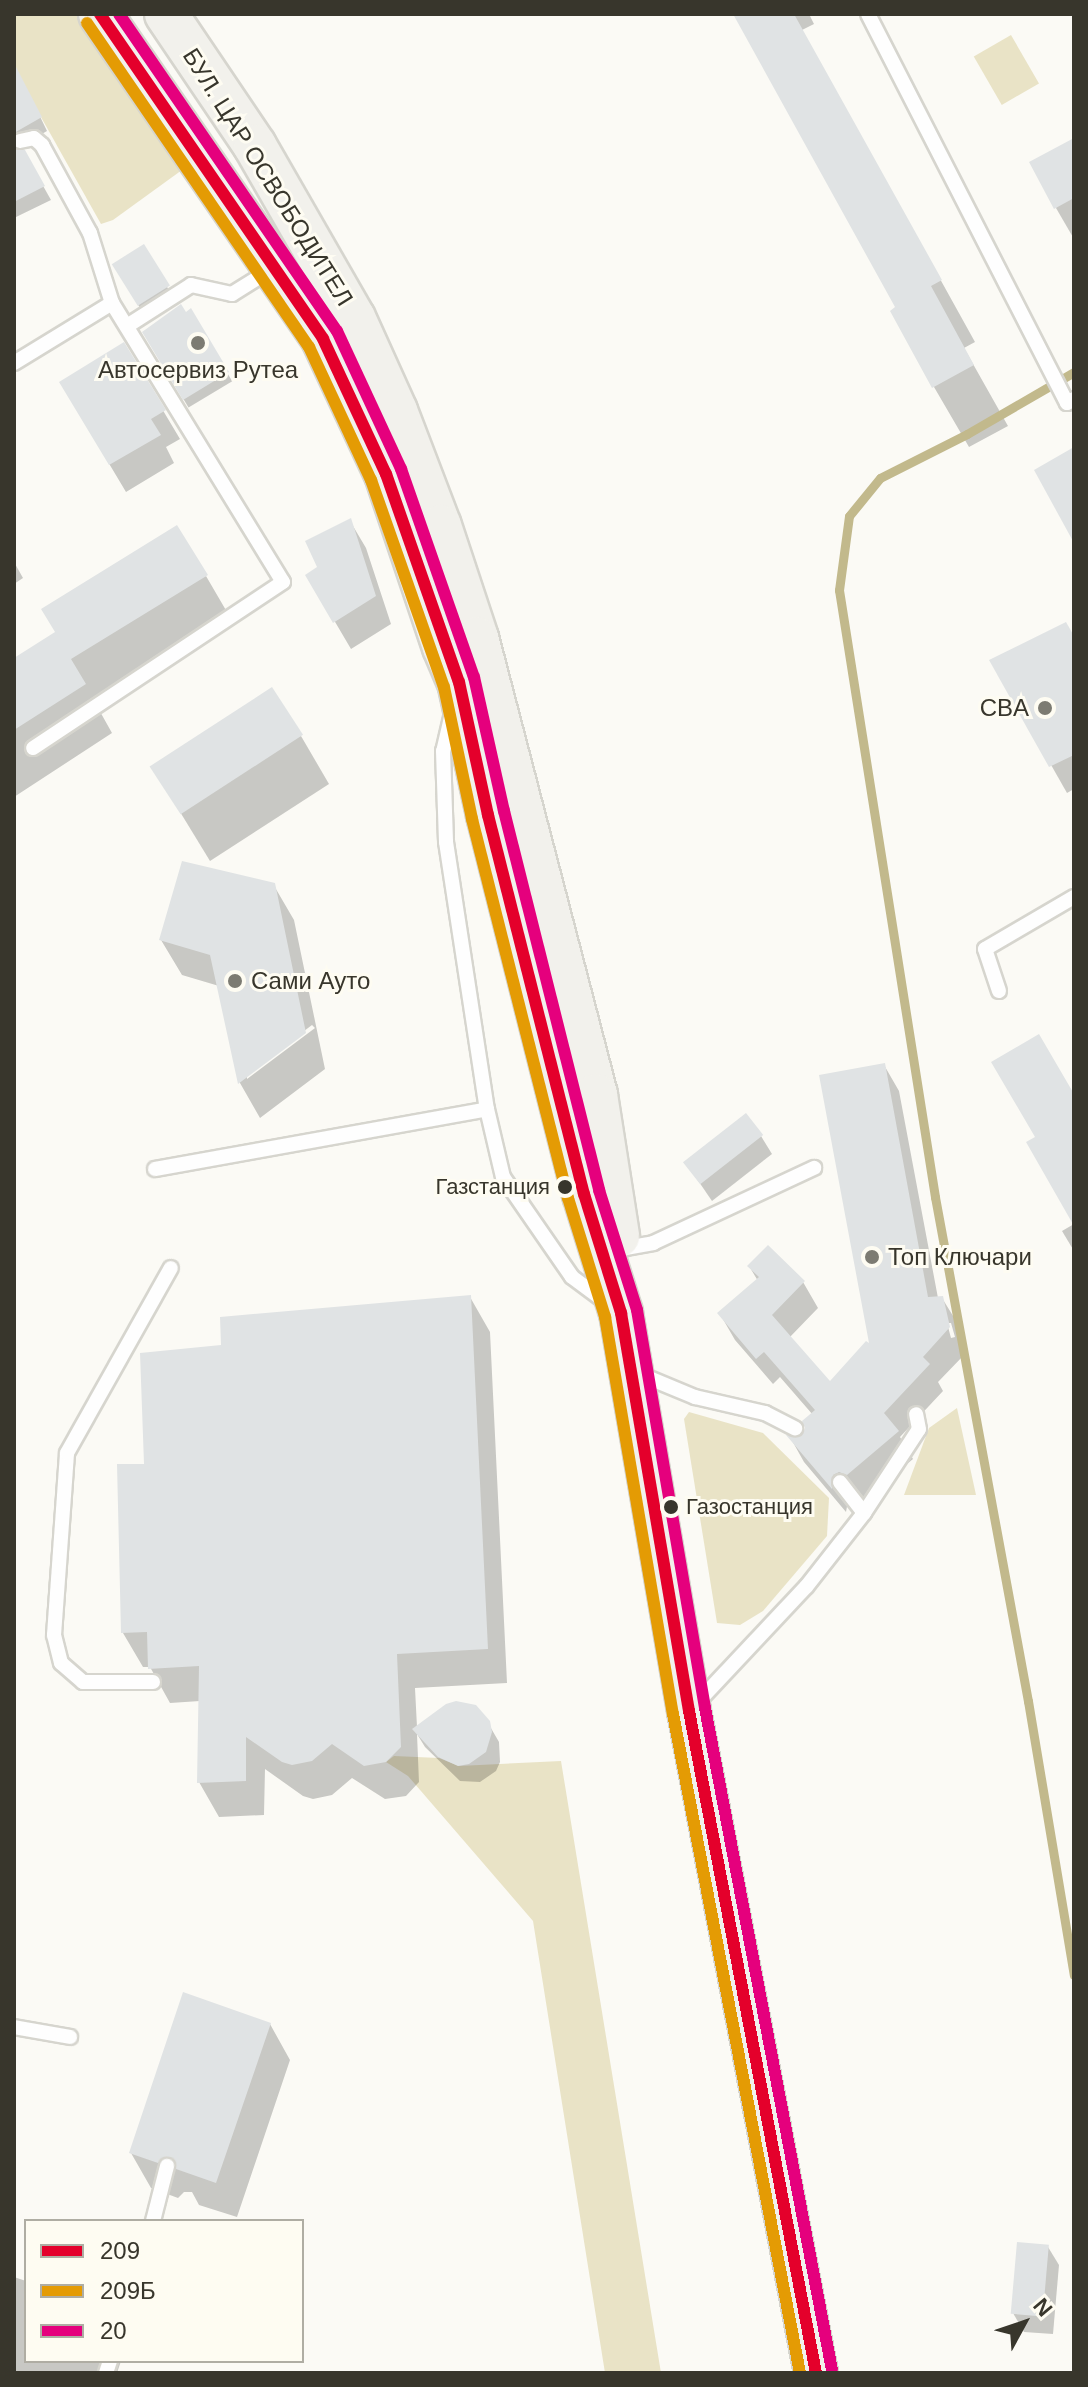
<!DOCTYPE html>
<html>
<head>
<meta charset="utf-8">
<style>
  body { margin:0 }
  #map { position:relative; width:1088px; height:2387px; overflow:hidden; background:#fbfaf5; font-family:Arial,sans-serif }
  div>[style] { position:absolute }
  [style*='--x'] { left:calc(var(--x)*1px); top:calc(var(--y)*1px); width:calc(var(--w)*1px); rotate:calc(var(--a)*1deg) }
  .green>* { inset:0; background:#e9e3c6; transform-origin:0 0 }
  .shadow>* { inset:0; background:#0003; transform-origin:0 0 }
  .stream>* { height:9px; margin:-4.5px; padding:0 4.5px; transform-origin:4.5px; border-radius:4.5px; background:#c2b98c }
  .building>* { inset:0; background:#e0e3e4; transform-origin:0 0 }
  .roads { filter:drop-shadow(2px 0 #d6d5ce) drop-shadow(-2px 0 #d6d5ce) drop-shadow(0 2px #d6d5ce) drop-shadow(0 -2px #d6d5ce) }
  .service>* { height:14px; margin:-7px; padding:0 7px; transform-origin:7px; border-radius:7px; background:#fefefe }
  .secondary>* { height:42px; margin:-21px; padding:0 21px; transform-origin:21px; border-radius:21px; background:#f2f1ec }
  .bus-1>* { height:12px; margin:-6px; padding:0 6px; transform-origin:6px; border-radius:6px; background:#e4002b }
  .bus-2>* { height:12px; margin:-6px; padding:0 6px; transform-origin:6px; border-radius:6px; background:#e49b04 }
  .bus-3>* { height:12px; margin:-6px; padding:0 6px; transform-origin:6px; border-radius:6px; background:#e5007d }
  .dots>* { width:22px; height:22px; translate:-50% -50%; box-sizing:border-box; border:4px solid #fefcf2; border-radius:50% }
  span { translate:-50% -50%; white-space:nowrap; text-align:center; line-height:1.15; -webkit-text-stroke:6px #fefcf2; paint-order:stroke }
  .bus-label { font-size:22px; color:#38362c }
  .right { translate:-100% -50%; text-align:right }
  .left { translate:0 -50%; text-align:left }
  .street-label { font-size:24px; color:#38362c }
  .poi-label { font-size:24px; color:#38362c }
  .frame { position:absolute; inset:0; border:16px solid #38362c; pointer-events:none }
  .legend { position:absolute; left:24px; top:2219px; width:280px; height:144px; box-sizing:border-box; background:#fefcf2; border:2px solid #afada3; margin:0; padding:10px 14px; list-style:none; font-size:24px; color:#38362c }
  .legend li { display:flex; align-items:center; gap:16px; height:40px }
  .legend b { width:40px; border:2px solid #afada3 }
  .north { position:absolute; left:984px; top:2283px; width:80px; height:80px; -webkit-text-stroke:6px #fefcf2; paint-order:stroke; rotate:50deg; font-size:22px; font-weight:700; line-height:32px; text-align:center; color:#38362c }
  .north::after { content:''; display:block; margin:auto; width:28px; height:36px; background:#38362c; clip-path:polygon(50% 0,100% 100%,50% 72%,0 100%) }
</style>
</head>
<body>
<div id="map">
  <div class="green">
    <div style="clip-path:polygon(14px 14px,77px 14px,182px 170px,113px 220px,101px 224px,14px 69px)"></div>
    <div style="left:1011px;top:35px;width:56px;height:43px;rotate:60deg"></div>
    <div style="clip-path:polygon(957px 1408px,976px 1495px,904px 1495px,929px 1428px)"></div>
    <div style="clip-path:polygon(689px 1412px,763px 1433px,829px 1498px,827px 1536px,763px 1611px,740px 1625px,717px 1623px,684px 1419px)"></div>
    <div style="clip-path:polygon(394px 1756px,439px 1758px,459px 1766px,561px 1761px,661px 2373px,605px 2373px,533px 1921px,408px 1776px,386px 1762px)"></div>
  </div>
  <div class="shadow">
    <div style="clip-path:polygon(736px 14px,809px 14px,814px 24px,802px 30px,975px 342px,964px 348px,1008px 426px,969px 447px,934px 387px,898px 308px)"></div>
    <div style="clip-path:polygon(14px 98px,34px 104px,47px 131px,21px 146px,18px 152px,24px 152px,51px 200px,14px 218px)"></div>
    <div style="clip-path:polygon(1074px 140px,1074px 239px,1056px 208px)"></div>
    <div style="left:143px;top:247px;width:57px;height:34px;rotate:59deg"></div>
    <div style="left:190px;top:311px;width:82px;height:51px;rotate:59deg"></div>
    <div style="clip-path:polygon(124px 345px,180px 439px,166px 447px,174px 463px,126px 492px,77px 410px)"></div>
    <div style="clip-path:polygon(350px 521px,366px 548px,391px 624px,351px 649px,308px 576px,320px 568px)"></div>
    <div style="clip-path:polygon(14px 562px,23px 578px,14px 584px)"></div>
    <div style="clip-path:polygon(206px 576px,234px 624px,98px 708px,112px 733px,14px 797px,14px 660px,57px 633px)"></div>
    <div style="clip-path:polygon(1074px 636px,1074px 789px,1067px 793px,992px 661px)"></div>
    <div style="clip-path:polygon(301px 736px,329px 784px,210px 861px,152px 766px)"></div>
    <div style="clip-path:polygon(evenodd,273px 884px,294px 920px,325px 1069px,260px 1118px,240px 1083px,219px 986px,182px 975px,161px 940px,273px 884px,312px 1025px,315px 1028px,247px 1079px,247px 1074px,312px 1025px)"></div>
    <div style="clip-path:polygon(evenodd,884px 1065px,899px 1091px,938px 1298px,942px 1298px,958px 1324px,964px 1355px,938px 1382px,943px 1391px,900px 1437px,913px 1459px,863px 1501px,848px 1501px,846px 1512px,804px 1462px,790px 1437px,802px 1438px,813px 1415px,780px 1377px,773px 1384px,735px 1340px,720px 1314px,758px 1281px,749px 1266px,803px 1282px,818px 1308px,789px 1338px,829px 1384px,872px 1349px,884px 1065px,947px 1323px,951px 1323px,955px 1337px,951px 1338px,947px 1323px)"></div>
    <div style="clip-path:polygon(761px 1136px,772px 1154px,712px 1201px,686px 1163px)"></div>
    <div style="clip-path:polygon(1074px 1224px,1074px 1251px,1062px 1231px)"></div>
    <div style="clip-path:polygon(470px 1297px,490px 1332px,507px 1683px,415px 1688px,417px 1727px,488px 1723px,499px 1742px,500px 1762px,496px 1771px,480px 1782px,460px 1781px,425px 1747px,417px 1734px,419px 1782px,406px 1796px,385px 1799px,352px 1778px,332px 1795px,313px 1799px,303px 1796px,265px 1769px,264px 1815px,219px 1817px,199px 1782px,200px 1701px,170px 1703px,150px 1667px,143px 1667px,123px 1633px,146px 1466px,223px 1347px)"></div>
    <div style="clip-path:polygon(270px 2024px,290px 2060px,237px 2217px,199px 2205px,192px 2192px,184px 2192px,178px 2198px,151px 2188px,131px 2153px)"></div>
    <div style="clip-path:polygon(1048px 2247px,1059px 2265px,1053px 2334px,1024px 2332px,1013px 2313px)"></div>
    <div style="clip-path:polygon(14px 2277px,26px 2281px,26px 2361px,121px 2361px,117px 2373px,14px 2373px)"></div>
  </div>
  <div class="stream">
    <div style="--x:1074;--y:372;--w:124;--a:149.9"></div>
    <div style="--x:967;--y:434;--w:97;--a:153.2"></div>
    <div style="--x:880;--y:478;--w:49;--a:129.2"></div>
    <div style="--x:849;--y:516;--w:75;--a:97.7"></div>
    <div style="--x:839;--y:590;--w:615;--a:81.01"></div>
    <div style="--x:935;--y:1197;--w:513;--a:79.55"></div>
    <div style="--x:1028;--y:1701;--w:278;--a:80.5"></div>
  </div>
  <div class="building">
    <div style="clip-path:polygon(733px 14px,794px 14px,942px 280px,931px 286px,974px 365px,932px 388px,890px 311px,895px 307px)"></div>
    <div style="clip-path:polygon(14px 63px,42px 117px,14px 133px)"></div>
    <div style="clip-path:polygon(1074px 138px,1074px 198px,1054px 209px,1029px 162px)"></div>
    <div style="clip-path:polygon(14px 149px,25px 150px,45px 186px,14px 202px)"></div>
    <div style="left:144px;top:244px;width:49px;height:38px;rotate:58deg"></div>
    <div style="clip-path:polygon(181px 304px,186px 312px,191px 308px,229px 372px,183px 400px,142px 332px)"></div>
    <div style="clip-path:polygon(124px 342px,166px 410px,151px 419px,161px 435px,109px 465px,59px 382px)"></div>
    <div style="clip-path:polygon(1074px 447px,1074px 543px,1034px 470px)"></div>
    <div style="clip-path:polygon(351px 518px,376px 596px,333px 623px,305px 575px,317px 567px,305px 541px)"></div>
    <div style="clip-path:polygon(177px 525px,208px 575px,71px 659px,86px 684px,14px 730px,14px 658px,55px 632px,41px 609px)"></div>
    <div style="clip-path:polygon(1066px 622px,1074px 636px,1074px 755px,1049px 767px,989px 660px)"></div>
    <div style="left:272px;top:687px;width:57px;height:146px;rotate:57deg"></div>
    <div style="clip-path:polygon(182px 861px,275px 883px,306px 1033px,238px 1084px,210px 955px,159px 940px)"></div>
    <div style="clip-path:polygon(1039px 1034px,1074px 1094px,1074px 1226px,1026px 1142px,1035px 1137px,991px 1062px)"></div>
    <div style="clip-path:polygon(885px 1063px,928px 1297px,943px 1296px,950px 1327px,923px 1357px,930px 1364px,884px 1413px,899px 1431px,847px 1475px,839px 1472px,833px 1475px,832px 1489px,786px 1435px,801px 1436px,805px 1428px,802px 1421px,815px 1410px,764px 1352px,756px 1359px,717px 1313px,759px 1277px,747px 1266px,768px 1245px,805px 1281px,772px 1315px,830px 1381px,866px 1341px,869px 1343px,819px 1075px)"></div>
    <div style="left:746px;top:1113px;width:28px;height:80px;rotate:52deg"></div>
    <div style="clip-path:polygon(471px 1295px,488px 1649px,397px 1654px,401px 1747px,386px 1762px,364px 1766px,332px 1744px,312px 1761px,292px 1765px,282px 1762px,246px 1737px,246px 1781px,197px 1783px,199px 1666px,148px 1669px,147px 1632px,121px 1633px,117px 1464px,144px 1464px,140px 1353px,221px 1345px,220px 1317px)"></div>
    <div style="clip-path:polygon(456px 1701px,476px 1705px,490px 1721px,492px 1732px,486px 1752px,469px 1764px,458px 1766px,438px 1757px,412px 1729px,446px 1704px)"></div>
    <div style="clip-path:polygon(183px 1992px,271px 2023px,216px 2183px,176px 2169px,176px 2163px,170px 2157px,164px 2157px,158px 2163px,129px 2153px)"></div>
    <div style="left:1017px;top:2242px;width:32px;height:72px;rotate:5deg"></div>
  </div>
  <div class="roads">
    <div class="service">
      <div style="--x:868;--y:14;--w:437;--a:62.9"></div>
      <div style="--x:1067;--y:403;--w:8;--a:-30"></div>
      <div style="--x:20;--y:141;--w:14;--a:-12"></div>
      <div style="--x:34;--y:138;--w:11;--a:41"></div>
      <div style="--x:42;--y:145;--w:100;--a:61.4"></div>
      <div style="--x:90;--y:233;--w:73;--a:72.6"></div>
      <div style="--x:127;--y:326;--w:76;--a:-32.6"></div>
      <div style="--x:191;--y:285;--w:42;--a:12.4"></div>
      <div style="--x:232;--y:294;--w:47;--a:-32"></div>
      <div style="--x:14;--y:363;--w:115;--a:-31.5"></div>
      <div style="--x:112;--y:303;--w:327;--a:58.5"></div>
      <div style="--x:283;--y:582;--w:300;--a:146.4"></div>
      <div style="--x:452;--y:713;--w:39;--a:103"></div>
      <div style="--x:443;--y:751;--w:91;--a:88.1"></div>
      <div style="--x:446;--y:842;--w:270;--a:81.3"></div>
      <div style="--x:487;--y:1109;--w:70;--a:76.8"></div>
      <div style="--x:503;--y:1177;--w:121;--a:55.4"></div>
      <div style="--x:572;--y:1277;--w:44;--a:36.6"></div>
      <div style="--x:999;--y:991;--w:44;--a:-108.4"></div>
      <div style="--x:985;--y:949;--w:103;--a:-30.3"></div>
      <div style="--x:155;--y:1169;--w:337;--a:-10.2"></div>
      <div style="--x:620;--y:1249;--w:34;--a:-10"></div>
      <div style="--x:653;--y:1243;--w:178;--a:-25"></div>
      <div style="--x:637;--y:1373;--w:63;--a:22.5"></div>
      <div style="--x:695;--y:1397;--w:72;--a:12.9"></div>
      <div style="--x:765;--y:1413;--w:34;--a:27"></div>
      <div style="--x:864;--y:1513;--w:100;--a:-56.8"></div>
      <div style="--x:919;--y:1429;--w:15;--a:-101"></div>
      <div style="--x:153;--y:1682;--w:70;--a:180"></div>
      <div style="--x:83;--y:1682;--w:29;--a:-139"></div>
      <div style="--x:61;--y:1663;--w:29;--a:-104"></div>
      <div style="--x:54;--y:1635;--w:182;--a:-85.9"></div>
      <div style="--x:67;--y:1453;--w:212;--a:-60.7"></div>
      <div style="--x:695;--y:1705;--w:162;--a:-46.8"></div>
      <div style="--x:806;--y:1587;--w:94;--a:-51.9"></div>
      <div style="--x:864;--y:1513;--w:39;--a:-128"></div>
      <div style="--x:14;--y:2027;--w:57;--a:10.1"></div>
      <div style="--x:153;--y:2221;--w:57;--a:-75.7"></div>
      <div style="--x:106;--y:2373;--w:13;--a:-72"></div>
    </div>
    <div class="secondary">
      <div style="--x:100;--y:14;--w:394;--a:55.5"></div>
      <div style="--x:323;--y:339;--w:149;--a:65"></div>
      <div style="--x:386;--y:474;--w:182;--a:71.5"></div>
      <div style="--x:444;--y:647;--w:38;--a:67"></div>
      <div style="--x:459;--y:682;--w:136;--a:77.7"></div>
      <div style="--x:488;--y:815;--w:391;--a:75.8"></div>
      <div style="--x:584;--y:1194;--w:125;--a:72.7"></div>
      <div style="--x:621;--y:1313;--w:404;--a:80.3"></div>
      <div style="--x:689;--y:1711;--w:674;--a:79.14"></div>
      <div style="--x:166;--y:14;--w:159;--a:56"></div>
      <div style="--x:255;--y:146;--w:198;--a:60.1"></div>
      <div style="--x:354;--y:318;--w:102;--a:65.7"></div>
      <div style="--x:396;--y:411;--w:123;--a:69.1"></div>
      <div style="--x:440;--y:526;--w:118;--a:71.7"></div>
      <div style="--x:477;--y:638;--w:472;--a:75.4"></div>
      <div style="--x:596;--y:1095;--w:143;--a:81.1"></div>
    </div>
  </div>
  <div class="bus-1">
    <div style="--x:100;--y:14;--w:394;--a:55.5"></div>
    <div style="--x:323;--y:339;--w:149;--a:65"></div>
    <div style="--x:386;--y:474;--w:220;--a:70.7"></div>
    <div style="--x:459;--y:682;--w:136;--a:77.7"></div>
    <div style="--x:488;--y:815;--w:391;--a:75.8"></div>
    <div style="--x:584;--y:1194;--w:125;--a:72.7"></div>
    <div style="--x:621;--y:1313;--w:404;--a:80.3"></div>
    <div style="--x:689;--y:1711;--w:674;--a:79.14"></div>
  </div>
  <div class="bus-2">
    <div style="--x:87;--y:23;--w:393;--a:55.6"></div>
    <div style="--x:309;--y:347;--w:147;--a:65"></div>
    <div style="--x:371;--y:480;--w:219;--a:70.6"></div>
    <div style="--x:444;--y:687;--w:135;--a:78"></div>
    <div style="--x:472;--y:819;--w:391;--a:75.8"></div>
    <div style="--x:568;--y:1198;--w:125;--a:72.7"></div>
    <div style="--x:605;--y:1317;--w:403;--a:80.3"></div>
    <div style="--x:673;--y:1714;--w:671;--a:79.09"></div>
  </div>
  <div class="bus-3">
    <div style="--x:119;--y:14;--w:385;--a:55.5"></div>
    <div style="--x:337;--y:331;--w:152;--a:65.1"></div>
    <div style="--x:401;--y:469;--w:220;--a:70.7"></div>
    <div style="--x:474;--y:677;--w:137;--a:77.4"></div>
    <div style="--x:504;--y:811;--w:391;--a:75.9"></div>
    <div style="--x:599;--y:1190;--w:126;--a:72.4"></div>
    <div style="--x:637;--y:1310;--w:404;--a:80.3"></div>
    <div style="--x:705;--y:1708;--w:674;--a:79.14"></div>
  </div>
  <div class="dots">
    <div style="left:198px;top:343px;background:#7c7b72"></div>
    <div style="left:1045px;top:708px;background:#7c7b72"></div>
    <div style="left:235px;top:981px;background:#7c7b72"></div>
    <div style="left:565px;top:1187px;background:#38362c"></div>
    <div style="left:872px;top:1257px;background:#7c7b72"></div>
    <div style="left:671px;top:1507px;background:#38362c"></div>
  </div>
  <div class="bus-label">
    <span class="right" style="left:550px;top:1187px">Газстанция</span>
    <span class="left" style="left:686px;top:1507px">Газoстанция</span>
  </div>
  <div class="street-label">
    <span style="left:268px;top:177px;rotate:58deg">БУЛ. ЦАР ОСВОБОДИТЕЛ</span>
  </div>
  <div class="poi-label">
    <span style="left:198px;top:370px">Автосервиз Рутеа</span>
    <span class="right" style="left:1029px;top:708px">CBA</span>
    <span class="left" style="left:251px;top:981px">Сами Ауто</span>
    <span class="left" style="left:888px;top:1257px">Топ Ключари</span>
  </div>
  <div class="frame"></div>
  <ul class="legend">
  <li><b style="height:10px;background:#e4002b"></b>209</li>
  <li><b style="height:10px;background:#e49b04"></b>209Б</li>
  <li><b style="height:10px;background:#e5007d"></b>20</li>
  </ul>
  <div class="north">N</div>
</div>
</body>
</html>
